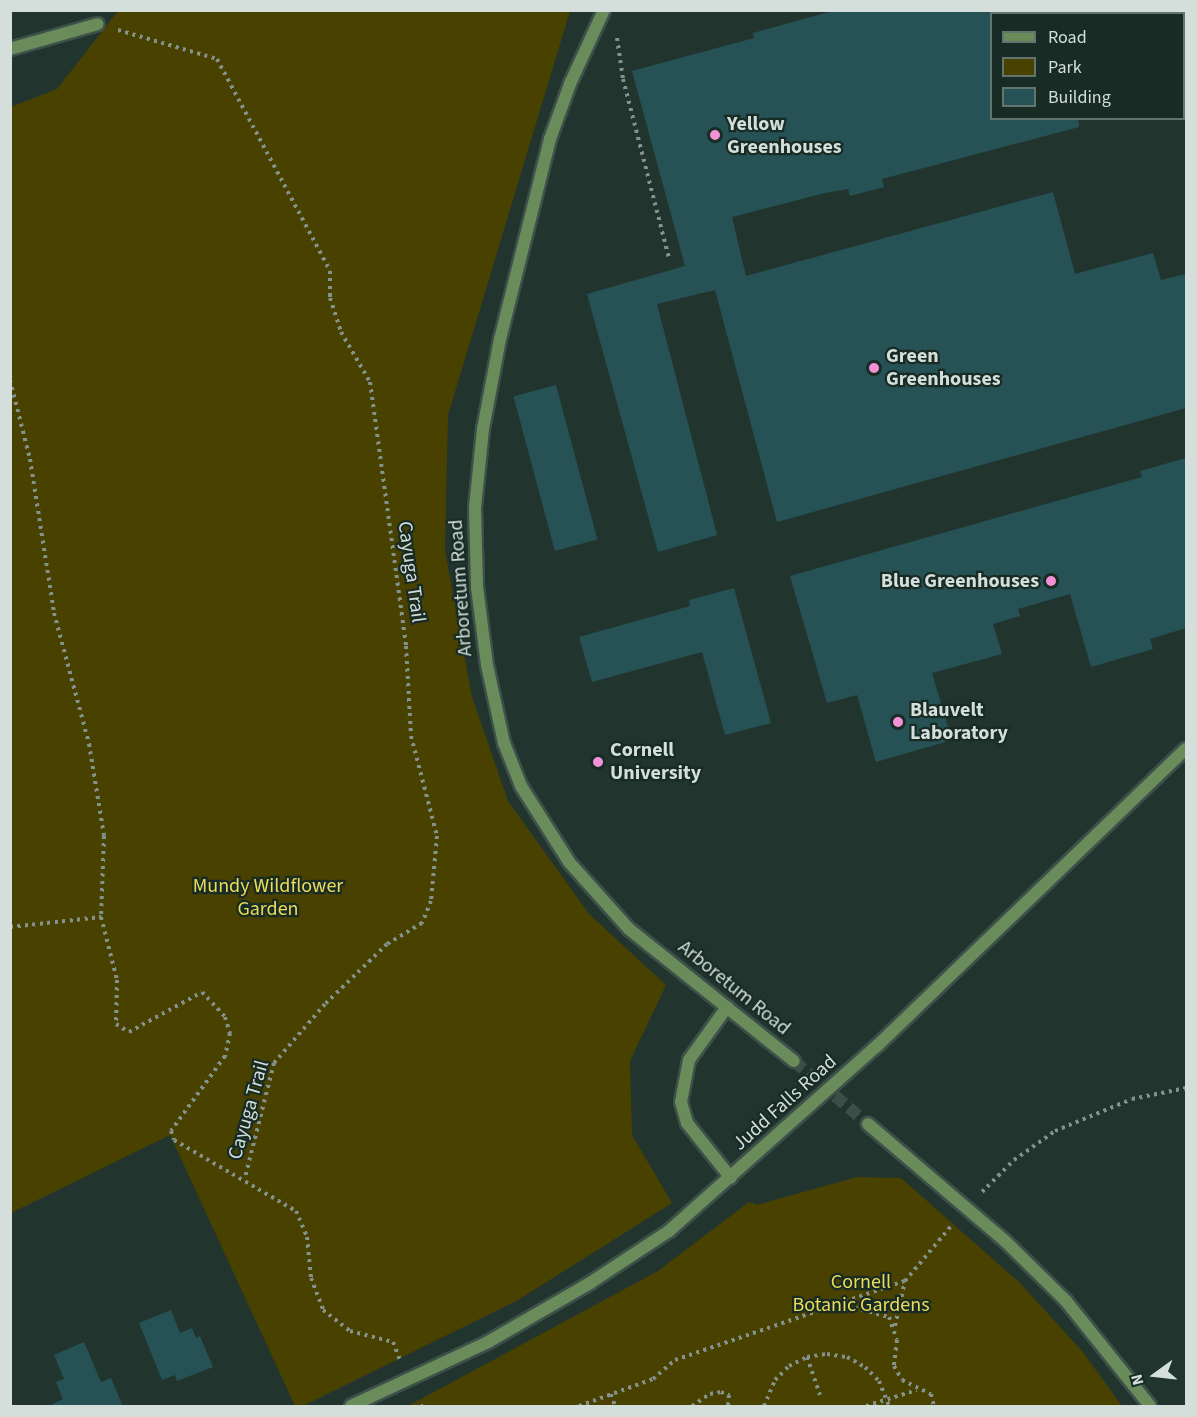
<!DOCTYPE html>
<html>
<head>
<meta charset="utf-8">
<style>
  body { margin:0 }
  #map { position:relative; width:1197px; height:1417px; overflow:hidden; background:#21352e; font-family:"Source Sans 3",sans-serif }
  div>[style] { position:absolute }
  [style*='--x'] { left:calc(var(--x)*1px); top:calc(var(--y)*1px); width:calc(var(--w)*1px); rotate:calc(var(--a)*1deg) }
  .green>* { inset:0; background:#494100 }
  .building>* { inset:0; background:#265256; transform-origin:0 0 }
  .minor-tunnel>* { height:12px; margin-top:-6px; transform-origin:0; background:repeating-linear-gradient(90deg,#3c4e48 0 12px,transparent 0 18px) }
  .path>* { height:4px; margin-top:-2px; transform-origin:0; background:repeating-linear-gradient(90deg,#83928c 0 3px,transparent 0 7.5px) }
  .roads { filter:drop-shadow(2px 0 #3e504a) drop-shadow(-2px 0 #3e504a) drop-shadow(0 2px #3e504a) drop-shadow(0 -2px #3e504a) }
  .service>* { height:12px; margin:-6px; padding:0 6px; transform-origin:6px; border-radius:6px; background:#6a8c5b }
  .minor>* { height:12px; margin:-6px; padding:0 6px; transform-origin:6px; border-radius:6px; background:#6a8c5b }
  .tertiary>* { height:12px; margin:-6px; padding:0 6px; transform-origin:6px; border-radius:6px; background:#6a8c5b }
  .dots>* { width:16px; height:16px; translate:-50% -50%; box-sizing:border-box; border:3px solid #182b24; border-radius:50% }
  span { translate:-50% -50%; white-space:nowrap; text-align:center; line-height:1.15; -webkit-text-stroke:4.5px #182b24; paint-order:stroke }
  .poi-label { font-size:20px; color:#d4dfdb; font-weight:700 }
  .left { translate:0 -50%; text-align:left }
  .right { translate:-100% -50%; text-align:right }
  .street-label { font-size:20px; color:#d4dfdb }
  .park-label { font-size:20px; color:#ecdc57 }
  .frame { position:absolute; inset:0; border:12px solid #d4dfdb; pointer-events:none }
  .legend { position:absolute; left:990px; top:12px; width:195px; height:108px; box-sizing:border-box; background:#182b24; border:2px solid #63736d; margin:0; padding:8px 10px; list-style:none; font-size:18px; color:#d4dfdb }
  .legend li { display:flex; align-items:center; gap:12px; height:30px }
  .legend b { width:30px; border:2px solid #63736d }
  .north { position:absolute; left:1125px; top:1345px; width:60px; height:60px; -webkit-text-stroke:4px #182b24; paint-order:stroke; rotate:255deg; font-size:16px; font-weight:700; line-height:24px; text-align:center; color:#d4dfdb }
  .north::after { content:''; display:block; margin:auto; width:21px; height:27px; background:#d4dfdb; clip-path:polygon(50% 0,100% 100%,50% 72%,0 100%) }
</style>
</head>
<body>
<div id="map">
  <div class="green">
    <div style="clip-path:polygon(118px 11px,570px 11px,448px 415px,445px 551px,472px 697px,508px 801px,589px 914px,666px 985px,630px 1061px,632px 1135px,672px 1203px,518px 1300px,303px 1406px,295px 1406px,170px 1135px,11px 1213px,11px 107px,57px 89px)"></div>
    <div style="clip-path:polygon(857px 1177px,901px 1178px,1020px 1283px,1082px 1351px,1122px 1406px,408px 1406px,658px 1271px,749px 1202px,757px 1205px)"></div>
  </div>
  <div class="building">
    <div style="clip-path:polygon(836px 10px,992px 10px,992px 118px,1078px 118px,1079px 127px,882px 179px,884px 187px,850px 196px,848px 189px,825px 193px,732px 217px,746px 276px,1053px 192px,1075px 274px,1153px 253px,1161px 280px,1186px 274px,1186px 408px,777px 522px,715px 290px,657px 304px,717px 535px,658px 552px,587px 294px,685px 266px,632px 71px,754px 38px,753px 33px)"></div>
    <div style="left:556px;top:385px;width:160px;height:44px;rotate:75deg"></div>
    <div style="clip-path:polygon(1186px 458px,1186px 628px,1150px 639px,1153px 649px,1091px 667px,1070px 594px,1018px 609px,1020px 616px,993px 624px,1002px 654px,932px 673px,952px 740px,876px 762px,857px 695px,827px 703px,790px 576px,1142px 477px,1140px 471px)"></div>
    <div style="clip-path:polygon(734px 588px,771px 723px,725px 735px,702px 652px,592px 682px,579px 637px,690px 606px,689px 600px)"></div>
    <div style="clip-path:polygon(171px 1310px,180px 1333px,192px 1328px,196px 1338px,200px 1336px,213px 1367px,177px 1381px,175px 1375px,162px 1380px,139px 1323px)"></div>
    <div style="clip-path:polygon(84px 1342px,101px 1382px,111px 1378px,123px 1407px,47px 1407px,63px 1399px,56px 1382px,64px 1379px,54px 1355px)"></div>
  </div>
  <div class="minor-tunnel">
    <div style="--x:794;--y:1061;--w:97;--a:40.4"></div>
  </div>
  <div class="path">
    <div style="--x:118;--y:30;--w:103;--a:16.3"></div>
    <div style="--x:217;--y:59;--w:240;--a:61.9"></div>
    <div style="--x:330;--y:271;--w:27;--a:90"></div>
    <div style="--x:330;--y:298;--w:36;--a:72"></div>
    <div style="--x:341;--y:332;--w:58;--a:59.9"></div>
    <div style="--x:370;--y:382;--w:266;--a:82.2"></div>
    <div style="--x:406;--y:646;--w:90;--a:86.8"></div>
    <div style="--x:411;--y:736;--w:103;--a:75.4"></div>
    <div style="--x:437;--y:836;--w:65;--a:95.3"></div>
    <div style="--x:431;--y:901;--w:24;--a:112"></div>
    <div style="--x:422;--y:923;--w:41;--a:149"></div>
    <div style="--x:387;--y:944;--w:86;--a:135.9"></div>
    <div style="--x:325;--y:1004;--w:78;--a:130.8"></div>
    <div style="--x:274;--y:1063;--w:119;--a:104.2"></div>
    <div style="--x:617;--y:38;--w:41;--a:81.7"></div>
    <div style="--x:623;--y:79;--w:185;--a:75.6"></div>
    <div style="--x:10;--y:380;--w:81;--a:75.8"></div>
    <div style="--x:30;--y:459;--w:156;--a:81.1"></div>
    <div style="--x:54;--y:613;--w:136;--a:75"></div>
    <div style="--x:89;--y:744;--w:93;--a:80.7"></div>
    <div style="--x:104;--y:836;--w:81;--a:92.1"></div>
    <div style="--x:101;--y:917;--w:65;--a:75.7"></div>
    <div style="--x:117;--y:980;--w:44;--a:91.3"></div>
    <div style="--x:116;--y:1024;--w:15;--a:32"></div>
    <div style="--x:129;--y:1032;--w:83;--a:-28.7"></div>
    <div style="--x:202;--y:992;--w:34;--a:47"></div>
    <div style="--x:225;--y:1017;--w:17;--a:73"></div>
    <div style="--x:230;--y:1033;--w:24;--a:102"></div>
    <div style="--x:225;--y:1056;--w:92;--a:125.8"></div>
    <div style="--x:171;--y:1131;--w:9;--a:72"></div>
    <div style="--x:174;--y:1140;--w:141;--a:30.2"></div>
    <div style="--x:296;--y:1211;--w:28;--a:67"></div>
    <div style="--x:307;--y:1237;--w:41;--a:84.4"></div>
    <div style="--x:311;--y:1278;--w:34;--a:69"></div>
    <div style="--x:323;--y:1310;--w:34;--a:38"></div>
    <div style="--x:350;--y:1331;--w:44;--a:14.3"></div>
    <div style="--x:393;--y:1342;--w:19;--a:69"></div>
    <div style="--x:10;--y:927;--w:92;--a:-6.3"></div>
    <div style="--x:982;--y:1192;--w:45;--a:-45"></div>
    <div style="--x:1014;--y:1160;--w:50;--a:-35.3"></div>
    <div style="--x:1055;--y:1131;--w:83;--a:-22.6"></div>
    <div style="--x:1132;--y:1099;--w:55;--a:-11.5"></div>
    <div style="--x:840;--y:1304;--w:51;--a:14.9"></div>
    <div style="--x:889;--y:1317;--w:24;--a:71"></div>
    <div style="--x:897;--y:1340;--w:26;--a:97"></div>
    <div style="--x:894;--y:1366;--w:16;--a:60"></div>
    <div style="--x:902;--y:1380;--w:32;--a:26"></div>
    <div style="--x:931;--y:1394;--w:12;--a:76"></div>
    <div style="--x:895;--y:1326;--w:46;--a:-77.5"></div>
    <div style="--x:807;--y:1357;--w:40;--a:71.1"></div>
    <div style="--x:611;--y:1394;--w:13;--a:72"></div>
    <div style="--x:421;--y:1406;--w:2;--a:0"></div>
    <div style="--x:579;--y:1406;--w:79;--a:-20"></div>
    <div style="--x:653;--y:1379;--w:29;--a:-41"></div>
    <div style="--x:675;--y:1360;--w:243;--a:-19"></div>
    <div style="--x:905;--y:1281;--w:73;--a:-50"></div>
    <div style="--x:692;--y:1406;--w:22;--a:-34"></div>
    <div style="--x:710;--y:1394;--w:11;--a:-10"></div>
    <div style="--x:721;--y:1392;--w:9;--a:21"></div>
    <div style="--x:729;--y:1395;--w:11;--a:95"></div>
    <div style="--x:764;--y:1406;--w:28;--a:-67"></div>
    <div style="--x:775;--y:1380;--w:20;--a:-45"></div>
    <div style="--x:789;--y:1366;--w:20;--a:-27"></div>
    <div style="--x:807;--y:1357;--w:20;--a:-9"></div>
    <div style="--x:827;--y:1354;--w:20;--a:9"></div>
    <div style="--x:847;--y:1357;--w:21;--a:29"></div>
    <div style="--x:865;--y:1367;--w:20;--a:45"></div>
    <div style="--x:879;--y:1381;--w:27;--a:68"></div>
    <div style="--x:866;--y:1406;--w:53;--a:-17.4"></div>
  </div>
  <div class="roads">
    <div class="service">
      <div style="--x:10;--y:49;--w:91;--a:-15.9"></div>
    </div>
    <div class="minor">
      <div style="--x:604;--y:10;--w:81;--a:114.7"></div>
      <div style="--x:570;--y:84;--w:59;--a:110"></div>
      <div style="--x:550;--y:139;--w:206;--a:104"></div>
      <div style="--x:500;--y:339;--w:92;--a:100.7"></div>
      <div style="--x:483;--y:429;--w:79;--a:95.8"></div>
      <div style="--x:475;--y:508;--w:79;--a:88.5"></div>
      <div style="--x:477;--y:587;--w:79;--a:82.7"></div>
      <div style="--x:487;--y:665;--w:80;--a:77.7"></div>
      <div style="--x:504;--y:743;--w:46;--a:68.4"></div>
      <div style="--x:521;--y:786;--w:90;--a:57.7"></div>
      <div style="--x:569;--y:862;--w:90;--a:48.2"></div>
      <div style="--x:629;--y:929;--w:211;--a:38.7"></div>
      <div style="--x:727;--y:1007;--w:65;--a:125.6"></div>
      <div style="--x:689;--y:1060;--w:43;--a:100.8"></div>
      <div style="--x:681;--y:1102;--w:22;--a:74"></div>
      <div style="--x:687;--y:1123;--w:70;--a:51.3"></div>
      <div style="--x:868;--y:1124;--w:180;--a:40.5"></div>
      <div style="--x:1005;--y:1241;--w:86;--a:44.5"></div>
      <div style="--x:1066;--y:1301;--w:134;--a:51.3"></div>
    </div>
    <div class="tertiary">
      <div style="--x:351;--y:1406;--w:151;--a:-25"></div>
      <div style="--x:488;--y:1342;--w:118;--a:-30"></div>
      <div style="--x:590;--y:1283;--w:95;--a:-33.4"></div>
      <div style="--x:669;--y:1231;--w:280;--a:-41.7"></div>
      <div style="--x:878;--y:1045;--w:427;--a:-43.9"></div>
    </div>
  </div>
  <div class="dots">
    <div style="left:715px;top:135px;background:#f391d6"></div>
    <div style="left:874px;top:368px;background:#f391d6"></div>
    <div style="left:1051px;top:581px;background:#f391d6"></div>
    <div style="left:898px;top:722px;background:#f391d6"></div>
    <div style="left:598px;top:762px;background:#f391d6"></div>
  </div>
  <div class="poi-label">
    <span class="left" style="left:727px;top:136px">Yellow<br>Greenhouses</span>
    <span class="left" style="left:886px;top:368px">Green<br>Greenhouses</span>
    <span class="right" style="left:1039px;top:581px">Blue Greenhouses</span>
    <span class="left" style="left:910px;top:722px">Blauvelt<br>Laboratory</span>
    <span class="left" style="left:610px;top:762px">Cornell<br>University</span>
  </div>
  <div class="street-label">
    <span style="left:411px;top:572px;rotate:82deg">Cayuga Trail</span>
    <span style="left:461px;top:588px;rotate:-94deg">Arboretum Road</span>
    <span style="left:734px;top:988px;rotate:39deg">Arboretum Road</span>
    <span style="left:785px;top:1103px;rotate:-42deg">Judd Falls Road</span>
    <span style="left:249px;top:1110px;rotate:-74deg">Cayuga Trail</span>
  </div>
  <div class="park-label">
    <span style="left:268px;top:898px">Mundy Wildflower<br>Garden</span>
    <span style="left:861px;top:1294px">Cornell<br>Botanic Gardens</span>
  </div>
  <div class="frame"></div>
  <ul class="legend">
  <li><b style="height:8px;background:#6a8c5b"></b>Road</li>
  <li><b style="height:16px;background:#494100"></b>Park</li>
  <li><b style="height:16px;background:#265256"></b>Building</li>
  </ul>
  <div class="north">N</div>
</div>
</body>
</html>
